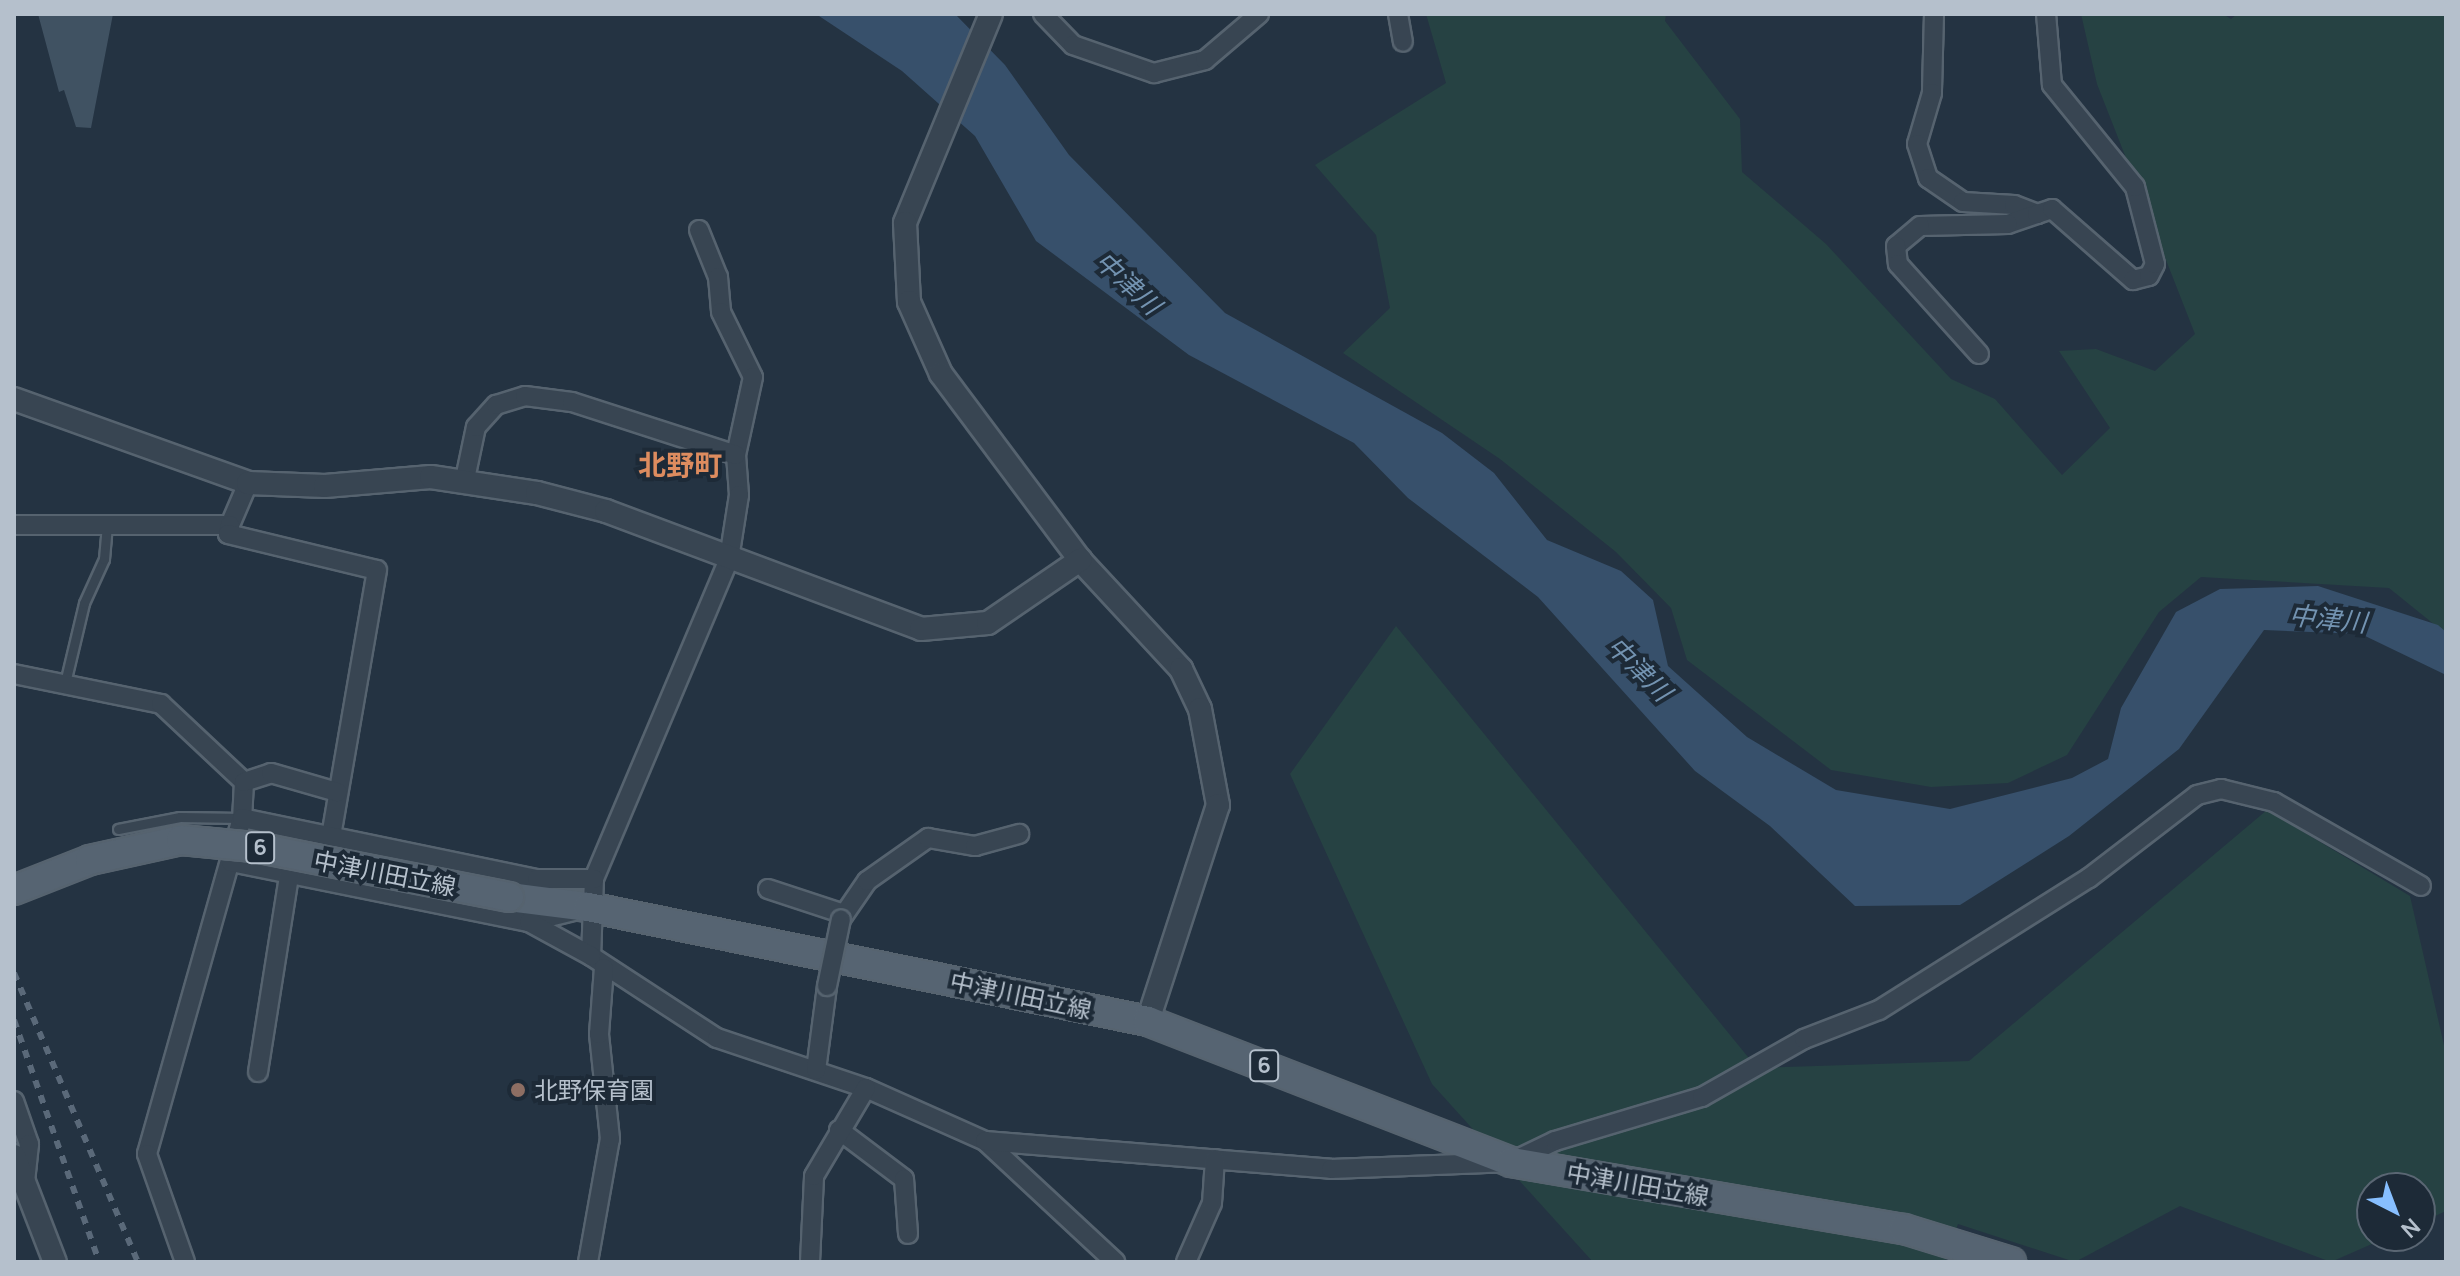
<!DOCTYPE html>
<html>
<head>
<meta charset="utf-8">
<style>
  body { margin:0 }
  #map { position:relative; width:2460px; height:1276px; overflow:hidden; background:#243342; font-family:Manrope,"Noto Sans JP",sans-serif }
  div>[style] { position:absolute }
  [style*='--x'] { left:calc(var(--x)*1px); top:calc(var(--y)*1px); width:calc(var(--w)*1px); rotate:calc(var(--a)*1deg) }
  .green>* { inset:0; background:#264243 }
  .water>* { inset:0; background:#37506b }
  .building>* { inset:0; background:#405262 }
  .roads { filter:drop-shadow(2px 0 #56636f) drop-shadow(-2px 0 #56636f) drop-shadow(0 2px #56636f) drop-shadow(0 -2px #56636f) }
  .service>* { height:9px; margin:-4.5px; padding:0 4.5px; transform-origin:4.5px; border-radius:4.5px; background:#384552 }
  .minor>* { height:18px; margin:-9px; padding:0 9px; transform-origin:9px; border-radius:9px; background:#384552 }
  .tertiary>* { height:22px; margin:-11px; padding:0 11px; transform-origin:11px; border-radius:11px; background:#384552 }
  .primary>* { height:28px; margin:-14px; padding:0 14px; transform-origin:14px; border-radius:14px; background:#566472 }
  .rail>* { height:6px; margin-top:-3px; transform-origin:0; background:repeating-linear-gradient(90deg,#5a6979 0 8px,transparent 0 16px) }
  .bridges { filter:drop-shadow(2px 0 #56636f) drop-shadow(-2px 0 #56636f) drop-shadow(0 2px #56636f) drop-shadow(0 -2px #56636f) }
  .minor-bridge>* { height:18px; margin:-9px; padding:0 9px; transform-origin:9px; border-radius:9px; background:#384552 }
  .primary-bridge>* { height:28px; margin:-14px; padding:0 14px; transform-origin:14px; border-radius:14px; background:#566472 }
  .dots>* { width:22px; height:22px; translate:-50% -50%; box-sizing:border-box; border:4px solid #1d2a37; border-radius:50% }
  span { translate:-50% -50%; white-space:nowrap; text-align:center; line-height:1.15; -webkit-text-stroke:8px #1d2a37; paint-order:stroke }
  .shield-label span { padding:2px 6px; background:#1d2a37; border:2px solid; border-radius:6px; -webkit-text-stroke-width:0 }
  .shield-label { font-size:22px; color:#b5c0cc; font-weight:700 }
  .street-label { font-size:24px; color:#b5c0cc }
  .poi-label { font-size:24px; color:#b5c0cc }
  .left { translate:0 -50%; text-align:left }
  .water-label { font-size:26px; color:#7393b1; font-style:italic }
  .quarter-label { font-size:28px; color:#dd8c5f; font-weight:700 }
  .frame { position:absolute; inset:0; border:16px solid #b5c0cc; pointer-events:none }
  .north { position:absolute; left:2356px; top:1172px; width:80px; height:80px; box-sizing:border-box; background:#1d2a37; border:2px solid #5a6673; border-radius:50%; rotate:138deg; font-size:22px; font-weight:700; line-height:32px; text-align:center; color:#b5c0cc }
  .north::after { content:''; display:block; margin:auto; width:28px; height:36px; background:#87bfff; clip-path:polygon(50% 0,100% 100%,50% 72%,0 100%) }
</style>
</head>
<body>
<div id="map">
  <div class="green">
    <div style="clip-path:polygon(1426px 14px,1666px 14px,1665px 21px,1740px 119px,1742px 172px,1826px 244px,1951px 379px,1995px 399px,2062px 475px,2110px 428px,2059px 351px,2096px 349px,2155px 371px,2195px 334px,2097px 84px,2081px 14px,2223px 14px,2231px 19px,2237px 14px,2446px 14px,2446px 634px,2389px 588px,2201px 577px,2159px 612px,2067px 755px,2008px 783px,1931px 787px,1831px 770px,1687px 660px,1671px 608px,1616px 552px,1500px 459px,1343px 353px,1390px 308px,1376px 235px,1315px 165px,1446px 83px)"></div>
    <div style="clip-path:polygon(1396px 626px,1757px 1068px,1969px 1061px,2267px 810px,2410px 896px,2446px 1054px,2446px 1211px,2420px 1223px,2420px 1188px,2372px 1188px,2372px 1236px,2390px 1236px,2331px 1262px,2180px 1206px,2075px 1262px,1958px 1224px,1945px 1262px,1593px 1262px,1432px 1084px,1290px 774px)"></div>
  </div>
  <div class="water">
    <div style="clip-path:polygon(816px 14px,955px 14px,1005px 65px,1069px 155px,1225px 313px,1442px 433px,1494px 473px,1547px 540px,1621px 571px,1653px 600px,1668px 666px,1747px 737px,1836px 790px,1950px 809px,2072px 778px,2108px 759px,2121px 708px,2176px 612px,2220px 589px,2318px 586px,2438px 625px,2446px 632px,2446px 675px,2361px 634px,2264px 630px,2179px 749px,2069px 836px,1960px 905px,1855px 906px,1770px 826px,1695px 771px,1538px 597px,1408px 498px,1354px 443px,1189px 355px,1036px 241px,975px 136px,902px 71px)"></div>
  </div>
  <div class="building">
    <div style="clip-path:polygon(38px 14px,113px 14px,91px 128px,76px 127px,64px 90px,59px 92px)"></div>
  </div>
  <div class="roads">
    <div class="service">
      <div style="--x:65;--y:683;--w:82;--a:-76.6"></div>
      <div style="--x:84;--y:603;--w:48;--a:-65.6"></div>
      <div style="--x:104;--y:559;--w:35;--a:-85"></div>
      <div style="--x:118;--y:829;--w:63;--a:-11"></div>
      <div style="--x:180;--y:817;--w:61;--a:0.9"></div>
    </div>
    <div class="minor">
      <div style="--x:1043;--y:14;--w:43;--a:45.9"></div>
      <div style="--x:1073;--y:45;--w:86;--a:19.1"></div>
      <div style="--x:1154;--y:73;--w:53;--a:-14.3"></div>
      <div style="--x:1205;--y:60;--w:71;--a:-40.4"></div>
      <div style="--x:1398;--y:14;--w:28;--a:80"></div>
      <div style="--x:1934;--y:14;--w:79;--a:91.5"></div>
      <div style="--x:1932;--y:93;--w:53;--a:106.4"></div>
      <div style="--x:1917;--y:144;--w:36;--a:72"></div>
      <div style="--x:1928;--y:178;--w:42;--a:34.4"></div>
      <div style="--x:1963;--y:202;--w:51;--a:3.4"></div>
      <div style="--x:2014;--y:205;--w:25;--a:21"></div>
      <div style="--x:2037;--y:214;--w:31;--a:161"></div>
      <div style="--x:2008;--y:224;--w:88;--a:178.7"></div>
      <div style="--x:1920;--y:226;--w:31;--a:140"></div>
      <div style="--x:1896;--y:246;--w:18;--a:84"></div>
      <div style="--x:1898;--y:264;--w:121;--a:48"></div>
      <div style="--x:2037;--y:214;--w:16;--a:-18"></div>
      <div style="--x:2052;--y:209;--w:108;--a:41.2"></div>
      <div style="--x:2133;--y:280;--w:16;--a:-14"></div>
      <div style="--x:2149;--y:276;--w:13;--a:-63"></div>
      <div style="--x:2155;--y:264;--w:80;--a:-104.6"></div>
      <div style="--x:2135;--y:187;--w:132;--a:-129.1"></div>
      <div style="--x:2052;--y:85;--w:71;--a:-94.8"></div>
      <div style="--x:699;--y:230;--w:51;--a:68"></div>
      <div style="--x:718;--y:277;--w:35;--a:85"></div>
      <div style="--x:721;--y:312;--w:72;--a:63.8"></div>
      <div style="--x:753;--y:377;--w:80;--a:102.3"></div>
      <div style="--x:736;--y:455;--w:40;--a:85.7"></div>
      <div style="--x:739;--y:495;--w:65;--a:98.9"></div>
      <div style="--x:729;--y:559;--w:347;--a:112.9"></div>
      <div style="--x:594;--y:879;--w:77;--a:92.2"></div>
      <div style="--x:591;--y:956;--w:150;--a:33.1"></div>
      <div style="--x:717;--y:1038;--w:157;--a:18.6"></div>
      <div style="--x:866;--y:1088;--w:130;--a:24"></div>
      <div style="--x:985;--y:1141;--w:178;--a:42.9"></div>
      <div style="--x:465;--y:479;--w:53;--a:-78.1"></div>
      <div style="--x:476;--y:427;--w:30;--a:-48"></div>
      <div style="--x:496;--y:405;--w:30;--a:-17"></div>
      <div style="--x:525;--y:396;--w:47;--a:7.3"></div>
      <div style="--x:572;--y:402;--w:172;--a:17.9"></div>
      <div style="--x:14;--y:525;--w:216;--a:0"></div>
      <div style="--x:230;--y:525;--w:46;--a:-66.8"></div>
      <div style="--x:230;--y:525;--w:9;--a:103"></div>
      <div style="--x:228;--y:534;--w:153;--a:13.6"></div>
      <div style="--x:377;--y:570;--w:271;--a:99.8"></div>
      <div style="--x:14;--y:674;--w:150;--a:11.5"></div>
      <div style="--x:161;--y:704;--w:114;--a:43.2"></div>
      <div style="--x:244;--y:782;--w:36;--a:93"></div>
      <div style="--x:242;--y:818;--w:349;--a:105.8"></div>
      <div style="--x:147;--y:1154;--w:114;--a:70.6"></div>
      <div style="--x:244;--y:782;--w:28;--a:-18"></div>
      <div style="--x:271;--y:773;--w:69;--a:16.1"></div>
      <div style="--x:242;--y:818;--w:301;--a:11.7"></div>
      <div style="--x:537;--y:879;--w:57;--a:0"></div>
      <div style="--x:231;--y:862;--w:304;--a:11.4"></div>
      <div style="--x:529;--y:922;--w:46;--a:-13.7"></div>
      <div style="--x:768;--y:889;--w:80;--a:18.2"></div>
      <div style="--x:841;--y:919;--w:46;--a:-55.6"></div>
      <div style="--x:867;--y:881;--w:75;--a:-35.2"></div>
      <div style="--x:928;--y:838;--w:48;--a:9.7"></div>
      <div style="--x:975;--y:846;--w:46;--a:-15.3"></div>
      <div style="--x:529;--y:922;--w:71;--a:28.7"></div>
      <div style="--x:816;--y:1070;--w:85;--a:-82.5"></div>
      <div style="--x:258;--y:1072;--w:204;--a:-81"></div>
      <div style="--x:14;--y:1101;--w:46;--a:70.8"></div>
      <div style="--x:29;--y:1144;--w:36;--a:96"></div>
      <div style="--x:839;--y:1130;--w:81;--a:37"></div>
      <div style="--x:904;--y:1179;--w:55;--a:85.8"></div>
      <div style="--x:985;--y:1141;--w:347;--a:4.6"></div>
      <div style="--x:1331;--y:1169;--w:180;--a:-2.2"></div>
      <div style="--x:1511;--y:1162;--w:49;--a:-25.5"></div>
      <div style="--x:1555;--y:1141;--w:153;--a:-16.7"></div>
      <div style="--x:1702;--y:1097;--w:117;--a:-29.6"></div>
      <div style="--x:1804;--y:1039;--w:80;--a:-21.1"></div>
      <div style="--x:1879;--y:1010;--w:248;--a:-32.2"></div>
      <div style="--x:2089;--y:878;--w:136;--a:-37.5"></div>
      <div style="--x:2197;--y:795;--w:25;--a:-14"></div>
      <div style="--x:2221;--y:789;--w:55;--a:13.8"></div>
      <div style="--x:2274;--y:802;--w:169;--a:29.7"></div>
      <div style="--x:588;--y:1262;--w:125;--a:-79.9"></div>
      <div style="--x:610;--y:1139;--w:106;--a:-96"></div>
      <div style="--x:599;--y:1034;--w:66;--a:-85.7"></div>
      <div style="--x:810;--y:1262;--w:86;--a:-87.3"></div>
      <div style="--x:814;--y:1176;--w:102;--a:-59.4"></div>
      <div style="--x:1186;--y:1262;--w:64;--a:-66.2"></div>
      <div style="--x:1212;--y:1203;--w:44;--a:-86.1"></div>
    </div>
    <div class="tertiary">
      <div style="--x:991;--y:14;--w:226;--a:112.4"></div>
      <div style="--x:905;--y:223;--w:79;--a:87.1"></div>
      <div style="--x:909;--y:302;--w:79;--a:66"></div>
      <div style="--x:941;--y:374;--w:232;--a:53.2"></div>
      <div style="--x:1080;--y:560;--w:149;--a:47.2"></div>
      <div style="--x:1181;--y:669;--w:44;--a:64.6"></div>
      <div style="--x:1200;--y:709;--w:98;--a:79.4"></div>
      <div style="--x:1218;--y:805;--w:227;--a:108"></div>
      <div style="--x:14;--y:399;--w:249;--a:19.7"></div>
      <div style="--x:248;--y:483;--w:77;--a:2.2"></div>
      <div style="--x:325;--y:486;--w:106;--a:-4.9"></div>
      <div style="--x:431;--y:477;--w:107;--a:8.6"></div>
      <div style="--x:537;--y:493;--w:71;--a:14.6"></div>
      <div style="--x:606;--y:511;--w:336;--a:20.5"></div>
      <div style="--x:921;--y:629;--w:67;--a:-5.1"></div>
      <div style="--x:988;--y:623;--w:112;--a:-34.4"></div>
      <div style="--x:14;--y:1156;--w:114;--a:68.9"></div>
    </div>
    <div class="primary">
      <div style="--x:509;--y:897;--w:80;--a:7.2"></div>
      <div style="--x:588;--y:907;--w:571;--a:11.51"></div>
      <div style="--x:1148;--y:1021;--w:389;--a:21.2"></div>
      <div style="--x:1511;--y:1162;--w:399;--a:9.7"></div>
      <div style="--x:1904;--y:1229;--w:112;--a:17.1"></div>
    </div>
  </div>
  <div class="rail">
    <div style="--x:14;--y:973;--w:314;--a:66.8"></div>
    <div style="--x:14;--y:1020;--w:256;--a:70.6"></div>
  </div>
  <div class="bridges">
    <div class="minor-bridge">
      <div style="--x:827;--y:986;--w:68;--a:-78.2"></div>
    </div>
    <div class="primary-bridge">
      <div style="--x:14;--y:890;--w:82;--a:-21.5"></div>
      <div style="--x:90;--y:860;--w:93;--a:-12.4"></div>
      <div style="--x:181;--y:840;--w:73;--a:5.5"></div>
      <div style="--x:254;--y:847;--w:260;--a:11.1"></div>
    </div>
  </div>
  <div class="dots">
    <div style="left:518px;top:1090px;background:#8d6e63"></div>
  </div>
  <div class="shield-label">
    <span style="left:260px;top:848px">6</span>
    <span style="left:1264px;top:1066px">6</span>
  </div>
  <div class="street-label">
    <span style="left:385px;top:873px;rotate:11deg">中津川田立線</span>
    <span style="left:1021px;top:995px;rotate:12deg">中津川田立線</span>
    <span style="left:1638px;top:1184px;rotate:10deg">中津川田立線</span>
  </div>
  <div class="poi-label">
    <span class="left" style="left:534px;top:1090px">北野保育園</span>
  </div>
  <div class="water-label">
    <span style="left:1128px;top:283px;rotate:43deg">中津川</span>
    <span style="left:2328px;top:619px;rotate:6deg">中津川</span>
    <span style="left:1639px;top:669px;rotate:45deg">中津川</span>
  </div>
  <div class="quarter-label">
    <span style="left:680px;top:464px">北野町</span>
  </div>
  <div class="frame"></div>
  <div class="north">N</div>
</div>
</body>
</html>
